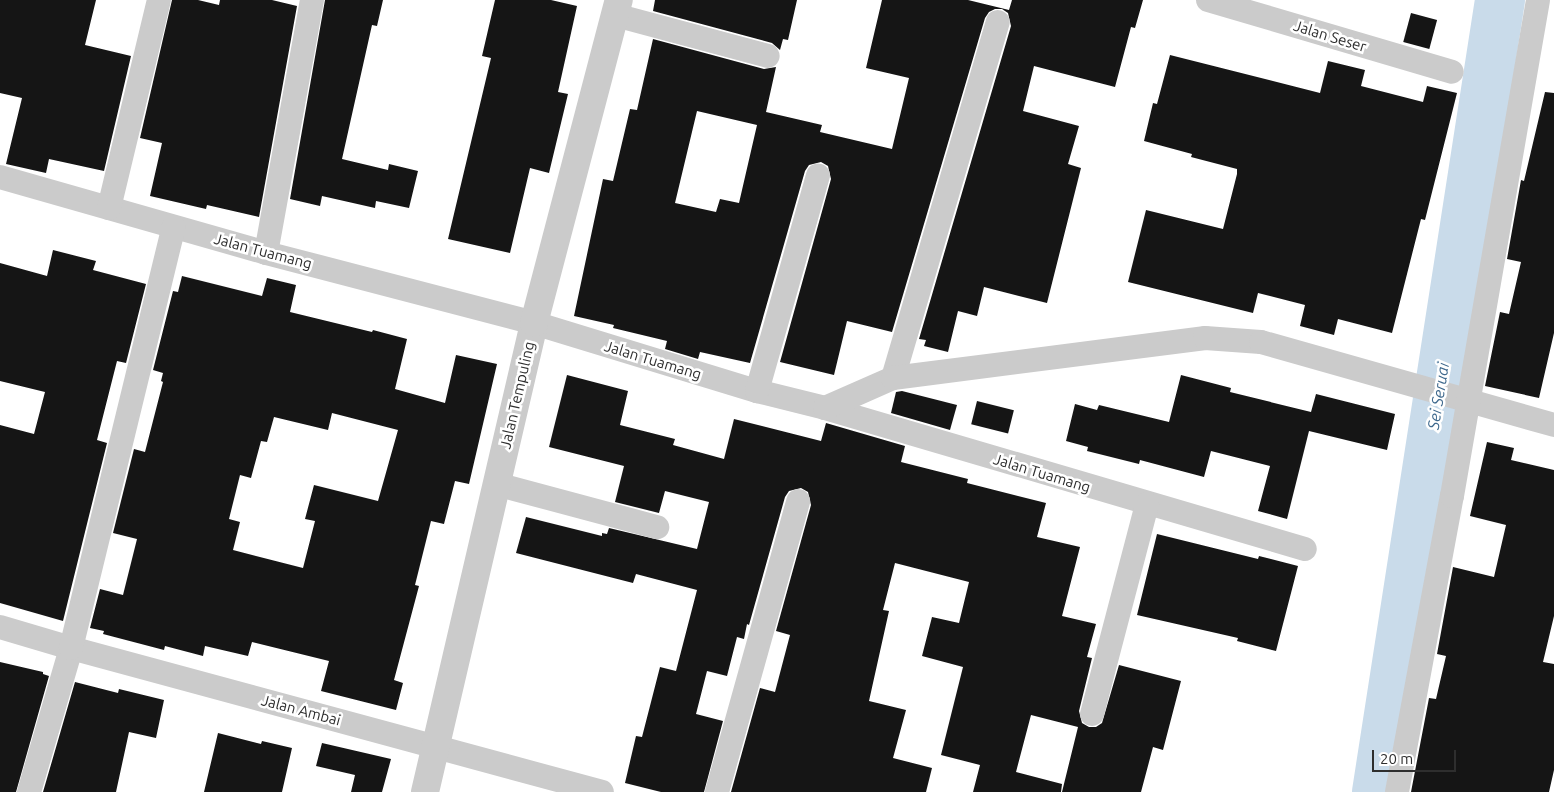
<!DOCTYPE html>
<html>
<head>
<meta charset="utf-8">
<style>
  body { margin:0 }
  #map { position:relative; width:1554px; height:792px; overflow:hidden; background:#fff; font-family:Ubuntu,sans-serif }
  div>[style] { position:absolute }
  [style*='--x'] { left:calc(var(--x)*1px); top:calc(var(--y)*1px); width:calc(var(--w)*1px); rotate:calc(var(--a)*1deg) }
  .river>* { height:50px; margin:-25px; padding:0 25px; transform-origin:25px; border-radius:25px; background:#c9dbea }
  .building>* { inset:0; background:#151515; transform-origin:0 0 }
  .minor>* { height:24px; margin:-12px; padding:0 12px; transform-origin:12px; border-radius:12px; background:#cbcbcb }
  .tertiary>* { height:28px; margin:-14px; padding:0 14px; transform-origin:14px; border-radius:14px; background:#cbcbcb }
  span { translate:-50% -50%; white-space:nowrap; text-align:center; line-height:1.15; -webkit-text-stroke:5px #fff; paint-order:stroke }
  .street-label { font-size:15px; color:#2e2e2e }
  .water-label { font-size:16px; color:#3f698d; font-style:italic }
  .scale { position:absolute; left:1372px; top:750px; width:84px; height:22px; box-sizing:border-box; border:2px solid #2e2e2e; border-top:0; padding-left:6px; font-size:15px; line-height:18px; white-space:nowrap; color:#2e2e2e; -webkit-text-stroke:4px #fff; paint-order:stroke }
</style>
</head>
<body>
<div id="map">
  <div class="river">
    <div style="--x:1377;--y:792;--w:801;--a:-81.17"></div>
  </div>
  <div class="building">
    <div style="clip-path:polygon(0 0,96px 0,85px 45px,131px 56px,104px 171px,49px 159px,46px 173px,6px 164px,22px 98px,0 93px)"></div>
    <div style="clip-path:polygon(172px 0,198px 0,219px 5px,220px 0,272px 0,297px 6px,259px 217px,207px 205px,206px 209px,150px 196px,162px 143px,140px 138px)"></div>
    <div style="clip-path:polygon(325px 0,383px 0,377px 26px,372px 25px,342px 159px,388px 170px,389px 164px,418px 171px,409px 208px,376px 201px,375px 208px,322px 196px,320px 206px,290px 199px)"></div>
    <div style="clip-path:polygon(495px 0,551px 0,577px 6px,558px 92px,568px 94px,549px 173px,530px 168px,510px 253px,448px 239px,491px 58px,482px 56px)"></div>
    <div style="clip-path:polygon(655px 0,797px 0,788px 40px,783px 39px,780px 50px,772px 43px,653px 11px)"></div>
    <div style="clip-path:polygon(evenodd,882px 0,968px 0,1009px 10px,1012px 0,1143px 0,1135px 28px,1131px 27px,1115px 87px,1034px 66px,1023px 111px,1079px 126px,1068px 164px,1081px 168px,1047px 303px,984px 287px,977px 316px,958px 311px,948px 352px,924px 346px,926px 340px,919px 339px,1011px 26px,1008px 13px,1002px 9px,995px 9px,989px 12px,985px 18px,892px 332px,847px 321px,834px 375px,780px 362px,831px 179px,828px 166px,821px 162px,809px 165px,805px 171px,750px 363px,700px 352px,698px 359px,665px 349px,667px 341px,613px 328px,614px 325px,574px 316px,603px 179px,613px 181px,630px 109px,637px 110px,653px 39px,764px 69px,776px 67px,766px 112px,822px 125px,820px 132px,892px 149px,909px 78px,866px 68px,882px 0,697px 111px,757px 125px,739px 203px,720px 199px,716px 212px,675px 203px,697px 111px)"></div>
    <div style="left:1411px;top:13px;width:27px;height:30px;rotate:15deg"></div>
    <div style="clip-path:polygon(1170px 55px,1320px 93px,1328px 61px,1365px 70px,1361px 86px,1423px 102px,1427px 86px,1457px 93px,1425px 220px,1421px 219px,1392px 333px,1338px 319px,1334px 335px,1300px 326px,1305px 305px,1258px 293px,1253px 313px,1128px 282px,1146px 210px,1223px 229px,1237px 174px,1237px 169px,1191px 157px,1192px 154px,1144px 141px,1153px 103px,1157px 104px)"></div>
    <div style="clip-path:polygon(1545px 92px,1554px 93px,1554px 333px,1539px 398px,1485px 386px,1500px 312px,1509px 314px,1521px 262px,1507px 259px,1521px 180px,1524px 181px)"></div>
    <div style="clip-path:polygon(53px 250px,96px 261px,93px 270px,146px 284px,126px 363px,117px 361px,97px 440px,107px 443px,63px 621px,0 603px,0 425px,34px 434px,45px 392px,0 381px,0 263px,47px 276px)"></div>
    <div style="clip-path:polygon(evenodd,182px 276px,262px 296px,267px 278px,296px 285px,290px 312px,372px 332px,373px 330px,407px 339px,395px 389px,445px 403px,456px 355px,497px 364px,469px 484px,455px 481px,444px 524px,431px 521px,415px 585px,419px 586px,394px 680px,403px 683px,396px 710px,321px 691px,329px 661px,252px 642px,248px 656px,205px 646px,203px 656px,165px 646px,164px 650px,103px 634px,104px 631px,90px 628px,100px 589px,123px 595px,137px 539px,113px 533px,134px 449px,145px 452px,163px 382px,161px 381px,163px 373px,153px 370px,173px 291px,178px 292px,182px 276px,332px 413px,398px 430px,378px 501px,314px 485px,305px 519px,315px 521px,303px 568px,233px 550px,240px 522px,229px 519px,240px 475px,251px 478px,261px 441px,267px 442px,274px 417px,328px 430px,332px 413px)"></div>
    <div style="clip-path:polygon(567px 375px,628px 391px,620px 425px,675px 439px,673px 445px,724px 459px,734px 419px,821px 441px,826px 423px,905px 446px,901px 462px,968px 479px,967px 483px,1046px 503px,1037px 537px,1080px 547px,1062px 616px,1096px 624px,1087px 657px,1092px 658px,1079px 711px,1082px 723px,1089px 727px,1096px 727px,1102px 723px,1119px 665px,1181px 681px,1163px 750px,1153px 747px,1141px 792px,1062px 792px,1078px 727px,1031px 715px,1016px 772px,1062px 784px,1061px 792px,973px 792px,980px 765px,941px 755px,963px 667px,922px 656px,932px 617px,959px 623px,969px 582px,895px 563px,883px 610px,889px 611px,869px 701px,906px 710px,893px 758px,932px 768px,926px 792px,731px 792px,760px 688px,775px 692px,790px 635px,776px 631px,811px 505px,808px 492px,801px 488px,789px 491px,785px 497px,749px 625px,747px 624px,744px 639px,737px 637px,727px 676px,707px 671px,696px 714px,723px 721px,704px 792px,661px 792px,625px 783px,636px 736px,642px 737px,660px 667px,676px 671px,697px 590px,636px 574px,633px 583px,516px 553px,526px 517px,602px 536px,602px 533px,607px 534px,609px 528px,697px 549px,709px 502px,665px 491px,659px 513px,615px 502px,624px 466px,549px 447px)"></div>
    <div style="clip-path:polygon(1181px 375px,1231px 388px,1230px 392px,1311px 412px,1316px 394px,1395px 414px,1387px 450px,1309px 431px,1287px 519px,1258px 511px,1270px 466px,1211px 451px,1204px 477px,1140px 460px,1139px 464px,1087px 451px,1088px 447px,1066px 441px,1075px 404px,1097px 410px,1099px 405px,1169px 422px)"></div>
    <div style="clip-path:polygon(902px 391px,957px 405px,950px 430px,891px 413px,896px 392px)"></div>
    <div style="left:977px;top:401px;width:38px;height:24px;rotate:14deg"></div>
    <div style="clip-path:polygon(1487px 442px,1514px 448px,1511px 460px,1554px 470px,1554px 616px,1543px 662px,1554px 664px,1554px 770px,1549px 792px,1411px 792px,1429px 698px,1436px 699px,1446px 656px,1437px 654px,1453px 567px,1494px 577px,1506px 525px,1470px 516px)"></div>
    <div style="clip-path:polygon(1157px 534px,1258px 559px,1259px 556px,1298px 566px,1276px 651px,1237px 641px,1238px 638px,1137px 615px)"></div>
    <div style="clip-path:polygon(0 662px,43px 672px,43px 674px,49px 676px,16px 792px,0 792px)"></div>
    <div style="clip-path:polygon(75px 682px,118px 693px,119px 689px,164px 700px,156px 738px,129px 732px,116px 792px,43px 792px)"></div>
    <div style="clip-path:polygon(218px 733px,261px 744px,262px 741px,292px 748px,282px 792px,204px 792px)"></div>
    <div style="clip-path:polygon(322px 743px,391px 759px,382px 792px,351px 792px,355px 775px,316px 766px)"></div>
  </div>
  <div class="minor">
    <div style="--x:1208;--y:0;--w:254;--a:16.4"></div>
    <div style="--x:615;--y:15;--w:158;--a:15"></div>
    <div style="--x:0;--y:177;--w:277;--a:15.9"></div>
    <div style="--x:266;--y:253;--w:277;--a:14.6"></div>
    <div style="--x:534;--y:323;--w:233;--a:17"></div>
    <div style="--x:757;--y:391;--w:70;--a:14"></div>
    <div style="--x:825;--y:408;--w:500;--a:16.37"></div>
    <div style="--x:109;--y:208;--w:214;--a:-76.5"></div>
    <div style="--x:266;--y:253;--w:257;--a:-79.7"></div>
    <div style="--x:893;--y:378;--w:371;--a:-73.6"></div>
    <div style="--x:757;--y:391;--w:224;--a:-74.2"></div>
    <div style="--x:825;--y:408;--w:74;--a:-23.8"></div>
    <div style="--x:893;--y:378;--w:315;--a:-7.3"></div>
    <div style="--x:1205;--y:338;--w:56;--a:4.1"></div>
    <div style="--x:1261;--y:342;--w:305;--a:15.8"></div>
    <div style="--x:496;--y:484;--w:167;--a:15"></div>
    <div style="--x:0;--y:627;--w:74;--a:16.5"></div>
    <div style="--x:71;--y:648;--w:550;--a:15.17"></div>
    <div style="--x:1092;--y:714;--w:217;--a:-75.3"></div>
    <div style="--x:29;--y:792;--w:150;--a:-73.7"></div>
    <div style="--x:71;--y:648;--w:433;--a:-76.3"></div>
    <div style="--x:717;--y:792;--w:302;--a:-74.4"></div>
    <div style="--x:1397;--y:792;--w:301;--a:-79.5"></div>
    <div style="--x:1452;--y:496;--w:503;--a:-80.16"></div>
  </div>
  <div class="tertiary">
    <div style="--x:425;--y:792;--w:481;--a:-76.9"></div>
    <div style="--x:534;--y:323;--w:334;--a:-75.3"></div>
  </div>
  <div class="street-label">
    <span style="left:1330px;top:36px;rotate:17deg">Jalan Seser</span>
    <span style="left:263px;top:251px;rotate:15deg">Jalan Tuamang</span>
    <span style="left:653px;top:360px;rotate:17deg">Jalan Tuamang</span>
    <span style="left:517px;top:395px;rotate:-77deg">Jalan Tempuling</span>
    <span style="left:1042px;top:473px;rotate:17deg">Jalan Tuamang</span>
    <span style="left:301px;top:710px;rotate:15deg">Jalan Ambai</span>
  </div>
  <div class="water-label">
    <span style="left:1438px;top:396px;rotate:-81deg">Sei Seruai</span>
  </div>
  <div class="scale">20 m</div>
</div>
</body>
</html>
